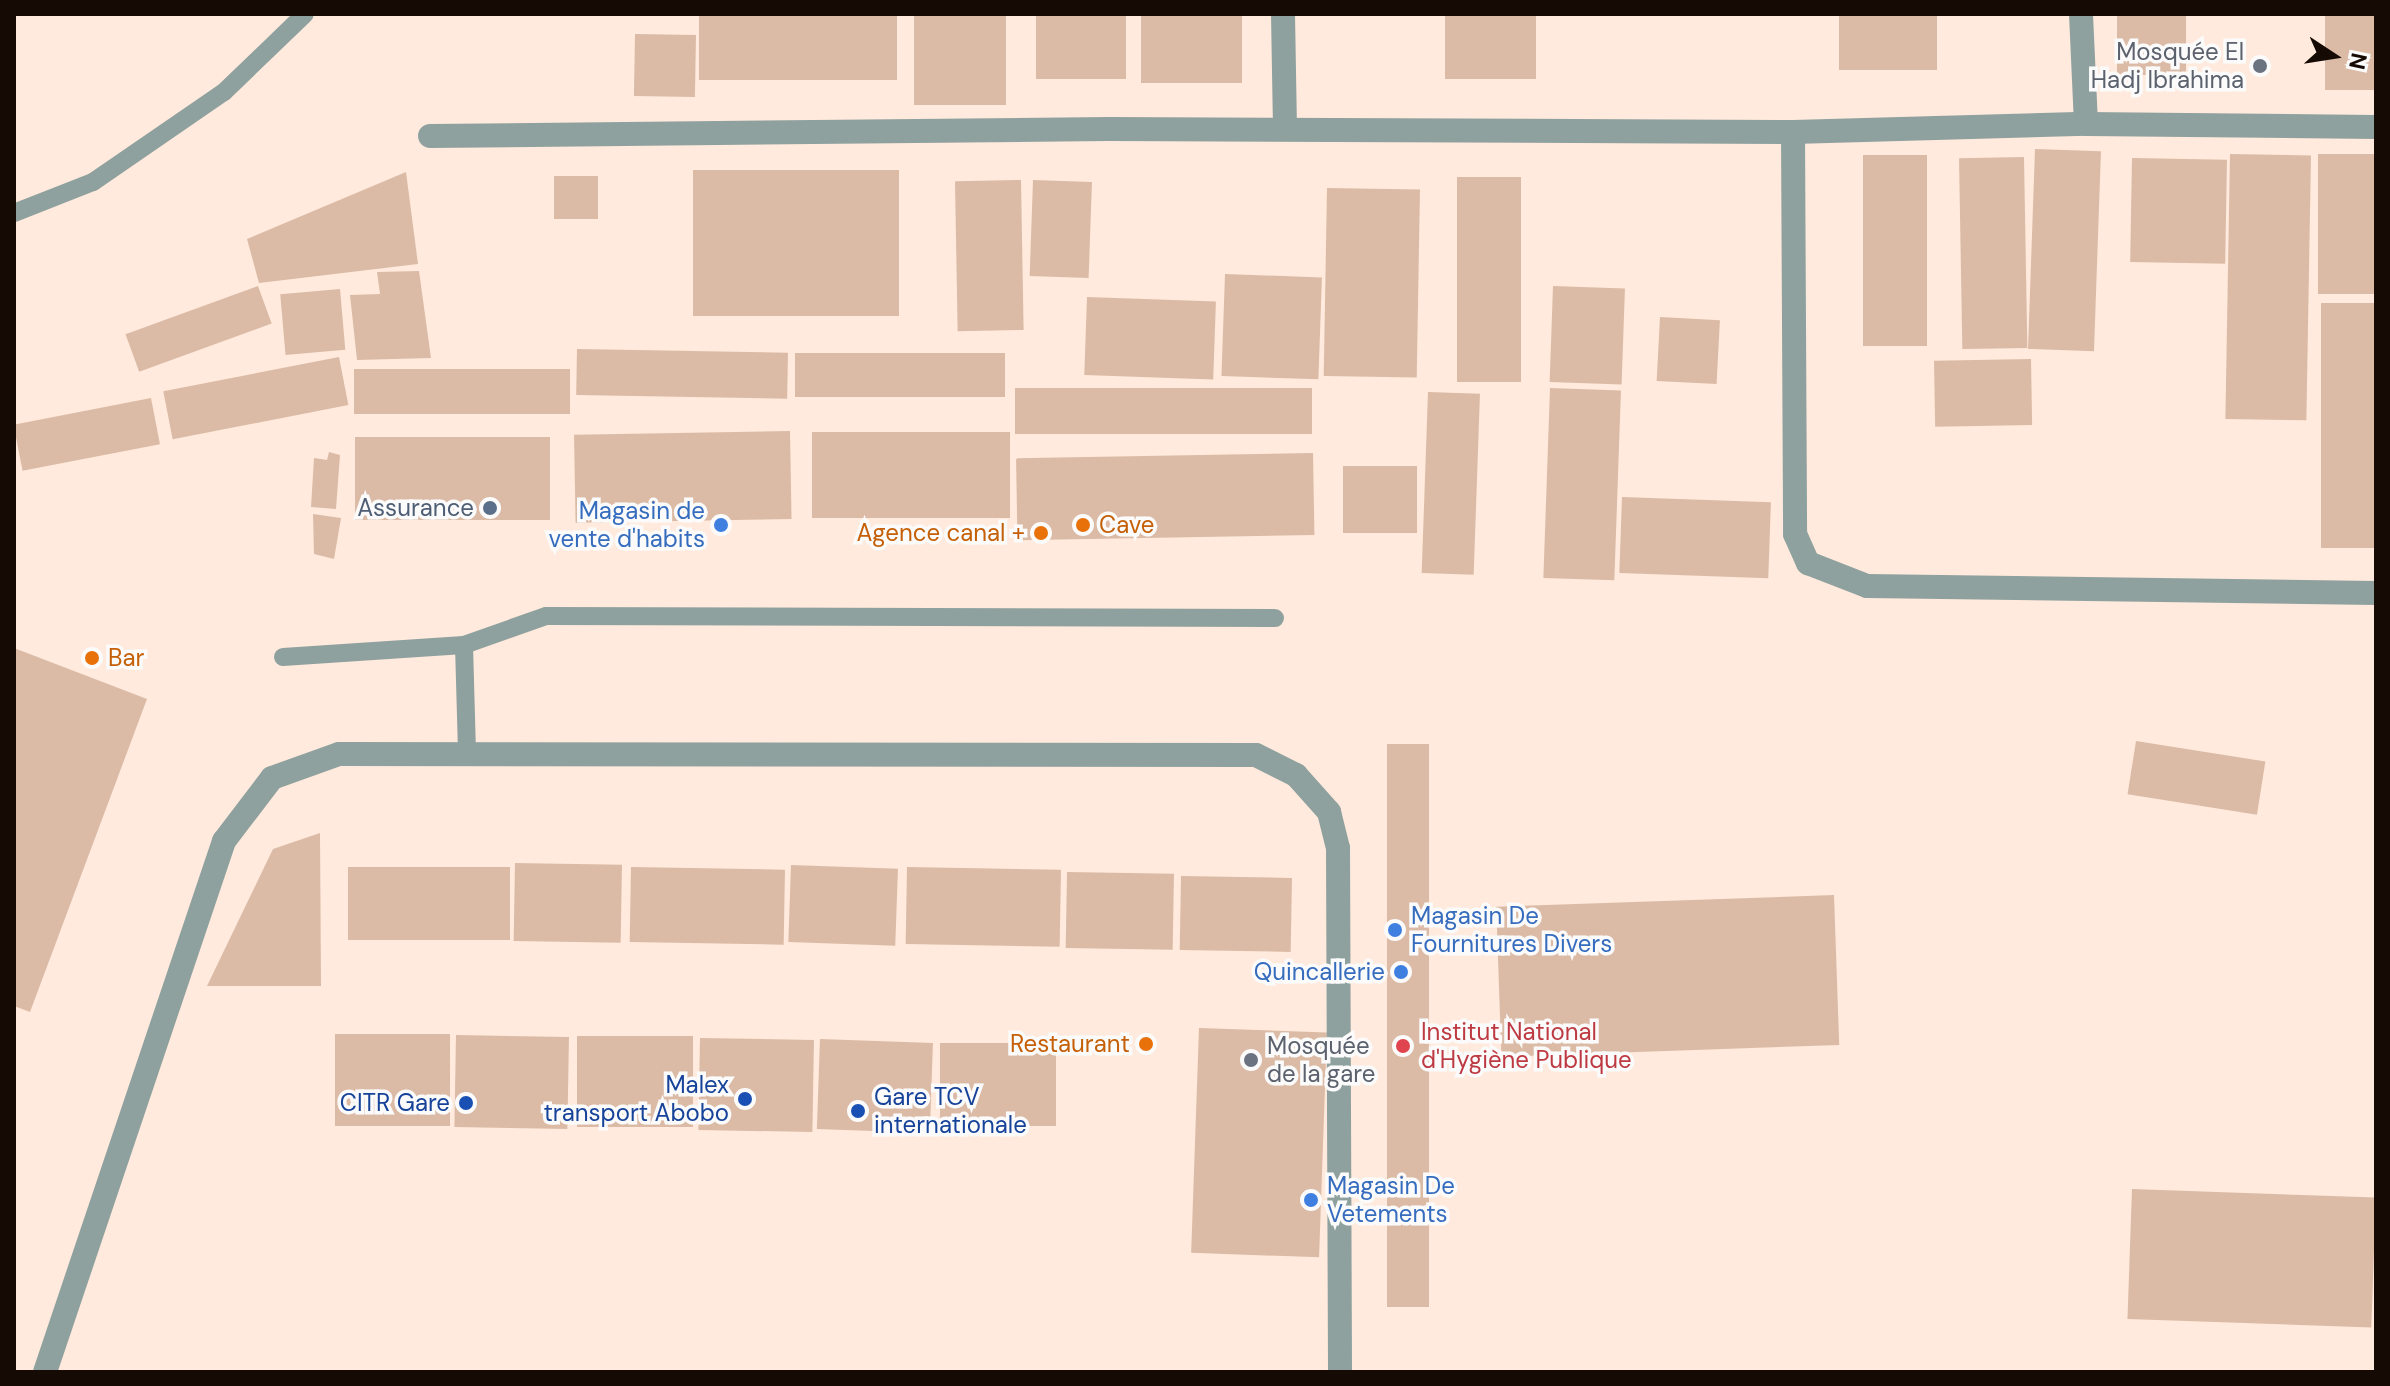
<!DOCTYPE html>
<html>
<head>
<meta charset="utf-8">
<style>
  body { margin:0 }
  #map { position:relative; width:2390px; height:1386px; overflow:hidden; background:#ffeadd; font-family:"DM Sans",sans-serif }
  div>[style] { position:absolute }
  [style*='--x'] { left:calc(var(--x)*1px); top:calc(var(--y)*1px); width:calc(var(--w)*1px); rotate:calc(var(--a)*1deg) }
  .building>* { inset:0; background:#dcbba6; transform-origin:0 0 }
  .lane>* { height:18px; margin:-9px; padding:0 9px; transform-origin:9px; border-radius:9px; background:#8fa19e }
  .street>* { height:24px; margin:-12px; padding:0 12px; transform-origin:12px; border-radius:12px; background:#8fa19e }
  .dots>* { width:22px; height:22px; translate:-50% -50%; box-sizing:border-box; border:4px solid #fbfbfb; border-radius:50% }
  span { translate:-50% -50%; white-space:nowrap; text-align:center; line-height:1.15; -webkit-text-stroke:7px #fbfbfb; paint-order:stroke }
  .worship-label { font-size:24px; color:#5b616d }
  .right { translate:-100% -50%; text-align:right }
  .left { translate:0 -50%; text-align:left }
  .service-label { font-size:24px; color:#4e5e75 }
  .shop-label { font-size:24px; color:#366cbe }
  .food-label { font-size:24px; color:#c56008 }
  .health-label { font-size:24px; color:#be3a42 }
  .transit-label { font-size:24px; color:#164399 }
  .frame { position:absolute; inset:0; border:16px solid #150a04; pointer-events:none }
  .north { position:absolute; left:2294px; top:16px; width:80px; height:80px; -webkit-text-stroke:6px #fbfbfb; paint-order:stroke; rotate:102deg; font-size:22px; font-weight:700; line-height:32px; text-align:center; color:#150a04 }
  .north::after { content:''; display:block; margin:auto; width:28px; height:36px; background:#150a04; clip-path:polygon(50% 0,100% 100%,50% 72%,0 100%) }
</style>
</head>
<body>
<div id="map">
  <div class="building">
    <div style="left:699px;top:14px;width:198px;height:66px"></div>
    <div style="left:914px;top:14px;width:92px;height:91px"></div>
    <div style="left:1036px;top:14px;width:90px;height:65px"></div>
    <div style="left:1141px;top:14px;width:101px;height:69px"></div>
    <div style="left:1445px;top:14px;width:91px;height:65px"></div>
    <div style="left:1839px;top:14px;width:98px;height:56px"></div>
    <div style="left:2117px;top:14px;width:69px;height:61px"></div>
    <div style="left:2325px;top:14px;width:51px;height:76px"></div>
    <div style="left:635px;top:34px;width:61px;height:62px;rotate:1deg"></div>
    <div style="left:2035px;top:149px;width:66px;height:200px;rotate:2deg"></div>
    <div style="left:2230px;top:154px;width:81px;height:265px;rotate:1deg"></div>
    <div style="left:2318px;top:154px;width:58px;height:140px"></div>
    <div style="left:1863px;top:155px;width:64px;height:191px"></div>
    <div style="left:2024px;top:157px;width:191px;height:65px;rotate:89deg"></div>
    <div style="left:2132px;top:158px;width:95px;height:104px;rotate:1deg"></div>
    <div style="left:693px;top:170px;width:206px;height:146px"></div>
    <div style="clip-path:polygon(406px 172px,418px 264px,259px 283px,247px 239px)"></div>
    <div style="left:554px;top:176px;width:44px;height:43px"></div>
    <div style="left:1457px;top:177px;width:64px;height:205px"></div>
    <div style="left:1021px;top:180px;width:150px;height:66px;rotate:89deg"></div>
    <div style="left:1033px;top:180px;width:59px;height:96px;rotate:2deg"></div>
    <div style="left:1327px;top:188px;width:93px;height:188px;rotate:1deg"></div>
    <div style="clip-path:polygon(419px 271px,431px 358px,357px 360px,350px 295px,380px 294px,377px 272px)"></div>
    <div style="left:1225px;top:274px;width:97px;height:102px;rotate:2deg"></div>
    <div style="left:258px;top:286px;width:40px;height:141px;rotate:70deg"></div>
    <div style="left:1553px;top:286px;width:72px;height:96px;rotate:2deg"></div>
    <div style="left:340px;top:289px;width:61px;height:60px;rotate:85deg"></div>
    <div style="left:1087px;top:297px;width:129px;height:78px;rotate:2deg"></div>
    <div style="left:2321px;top:303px;width:55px;height:245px"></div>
    <div style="left:1660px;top:317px;width:60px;height:64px;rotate:3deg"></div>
    <div style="left:577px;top:349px;width:211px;height:46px;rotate:1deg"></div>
    <div style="left:795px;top:353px;width:210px;height:44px"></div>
    <div style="left:339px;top:357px;width:49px;height:179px;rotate:79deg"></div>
    <div style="left:2031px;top:359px;width:66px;height:97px;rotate:89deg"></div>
    <div style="left:354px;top:369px;width:216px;height:45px"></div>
    <div style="left:1015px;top:388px;width:297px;height:46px"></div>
    <div style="left:1550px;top:388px;width:71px;height:190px;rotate:2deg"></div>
    <div style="left:1428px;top:392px;width:52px;height:181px;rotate:2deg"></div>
    <div style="left:151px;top:398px;width:47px;height:140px;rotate:79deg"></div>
    <div style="left:790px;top:431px;width:88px;height:216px;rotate:89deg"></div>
    <div style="left:812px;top:432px;width:198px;height:86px"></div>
    <div style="left:355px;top:437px;width:195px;height:83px"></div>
    <div style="clip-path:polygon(329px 452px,340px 455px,336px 509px,311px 507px,314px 458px,327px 460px)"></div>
    <div style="left:1313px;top:453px;width:82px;height:297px;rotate:89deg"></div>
    <div style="left:1343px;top:466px;width:74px;height:67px"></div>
    <div style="left:1622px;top:497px;width:149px;height:76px;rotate:2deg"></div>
    <div style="clip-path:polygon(313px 514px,341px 518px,334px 559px,314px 554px)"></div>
    <div style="clip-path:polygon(14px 648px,147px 699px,30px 1012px,14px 1006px)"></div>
    <div style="left:2136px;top:741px;width:131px;height:54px;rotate:9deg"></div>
    <div style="left:1387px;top:744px;width:42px;height:563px"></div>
    <div style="clip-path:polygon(320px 833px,321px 986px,207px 986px,273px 849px)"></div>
    <div style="left:515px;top:863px;width:107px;height:78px;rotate:1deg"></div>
    <div style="left:791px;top:865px;width:107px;height:77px;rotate:2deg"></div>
    <div style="left:510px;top:867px;width:73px;height:162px;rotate:90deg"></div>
    <div style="left:631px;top:867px;width:154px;height:75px;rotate:1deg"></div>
    <div style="left:907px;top:867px;width:154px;height:77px;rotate:1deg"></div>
    <div style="left:1067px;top:872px;width:107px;height:76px;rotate:1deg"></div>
    <div style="left:1181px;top:876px;width:111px;height:74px;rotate:1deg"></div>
    <div style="left:1834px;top:895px;width:150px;height:338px;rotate:88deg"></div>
    <div style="left:1199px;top:1028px;width:128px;height:225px;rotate:2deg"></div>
    <div style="left:335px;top:1034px;width:115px;height:92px"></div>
    <div style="left:456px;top:1035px;width:113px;height:92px;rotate:1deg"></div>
    <div style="left:577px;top:1036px;width:116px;height:91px"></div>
    <div style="left:700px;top:1038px;width:114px;height:92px;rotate:1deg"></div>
    <div style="left:820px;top:1039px;width:113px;height:90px;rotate:2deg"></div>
    <div style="left:940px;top:1043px;width:116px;height:83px"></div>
    <div style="left:2132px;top:1189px;width:244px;height:130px;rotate:2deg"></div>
  </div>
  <div class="lane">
    <div style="--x:14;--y:213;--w:85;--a:-21.4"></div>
    <div style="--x:93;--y:182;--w:159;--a:-34.5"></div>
    <div style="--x:224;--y:92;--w:112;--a:-43.9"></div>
    <div style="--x:464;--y:645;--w:109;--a:88.4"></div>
    <div style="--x:283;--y:657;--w:181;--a:-3.8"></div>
    <div style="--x:464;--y:645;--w:87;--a:-19.5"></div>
    <div style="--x:546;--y:616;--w:729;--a:0.16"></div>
  </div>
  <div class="street">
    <div style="--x:1283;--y:14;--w:114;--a:89"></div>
    <div style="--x:2081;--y:14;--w:110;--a:87.4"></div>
    <div style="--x:1793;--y:132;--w:402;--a:89.7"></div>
    <div style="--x:1795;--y:534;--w:32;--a:66"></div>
    <div style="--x:1808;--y:563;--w:63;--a:21.3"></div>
    <div style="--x:1867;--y:586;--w:509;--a:0.79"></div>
    <div style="--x:430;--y:136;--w:679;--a:-0.59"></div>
    <div style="--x:1109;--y:129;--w:684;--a:0.25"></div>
    <div style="--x:1793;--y:132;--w:293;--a:-1.6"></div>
    <div style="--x:2086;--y:124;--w:290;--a:0.6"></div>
    <div style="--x:45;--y:1372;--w:560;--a:-71.37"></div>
    <div style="--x:224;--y:841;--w:79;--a:-52.7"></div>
    <div style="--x:272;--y:778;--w:71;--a:-19.7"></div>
    <div style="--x:339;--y:754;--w:917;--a:0.06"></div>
    <div style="--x:1256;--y:755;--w:45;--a:26.6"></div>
    <div style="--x:1296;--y:775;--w:50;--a:48.3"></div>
    <div style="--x:1329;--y:812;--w:37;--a:76"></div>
    <div style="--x:1338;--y:848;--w:524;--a:89.78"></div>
  </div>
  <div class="dots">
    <div style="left:2260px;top:66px;background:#6b7280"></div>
    <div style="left:490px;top:508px;background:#5c6f8a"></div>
    <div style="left:721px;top:525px;background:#3f7fe0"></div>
    <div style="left:1083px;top:525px;background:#e8710a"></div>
    <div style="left:1041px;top:533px;background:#e8710a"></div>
    <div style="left:92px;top:658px;background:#e8710a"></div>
    <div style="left:1395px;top:930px;background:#3f7fe0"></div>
    <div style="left:1401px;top:972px;background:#3f7fe0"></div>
    <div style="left:1146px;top:1044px;background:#e8710a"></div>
    <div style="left:1403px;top:1046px;background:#e0444e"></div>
    <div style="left:1251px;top:1060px;background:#6b7280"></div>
    <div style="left:745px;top:1099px;background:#1a4fb4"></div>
    <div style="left:466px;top:1103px;background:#1a4fb4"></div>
    <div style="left:858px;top:1111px;background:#1a4fb4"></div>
    <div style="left:1311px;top:1200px;background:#3f7fe0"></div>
  </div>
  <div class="worship-label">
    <span class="right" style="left:2244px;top:66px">Mosquée El<br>Hadj Ibrahima</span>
    <span class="left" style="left:1267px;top:1060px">Mosquée<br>de la gare</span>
  </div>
  <div class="service-label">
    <span class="right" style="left:474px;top:508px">Assurance</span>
  </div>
  <div class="shop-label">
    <span class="right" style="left:705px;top:525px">Magasin de<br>vente d'habits</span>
    <span class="left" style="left:1411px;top:930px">Magasin De<br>Fournitures Divers</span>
    <span class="right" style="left:1385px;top:972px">Quincallerie</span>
    <span class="left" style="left:1327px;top:1200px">Magasin De<br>Vetements</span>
  </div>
  <div class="food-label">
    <span class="left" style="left:1099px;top:525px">Cave</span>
    <span class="right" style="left:1025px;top:533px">Agence canal +</span>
    <span class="left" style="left:108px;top:658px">Bar</span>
    <span class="right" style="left:1130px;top:1044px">Restaurant</span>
  </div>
  <div class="health-label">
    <span class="left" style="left:1421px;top:1046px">Institut National<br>d'Hygiène Publique</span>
  </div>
  <div class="transit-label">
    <span class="right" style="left:729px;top:1099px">Malex<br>transport Abobo</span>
    <span class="left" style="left:874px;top:1111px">Gare TCV<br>internationale</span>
    <span class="right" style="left:450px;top:1103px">CITR Gare</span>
  </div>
  <div class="frame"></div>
  <div class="north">N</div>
</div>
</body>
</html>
